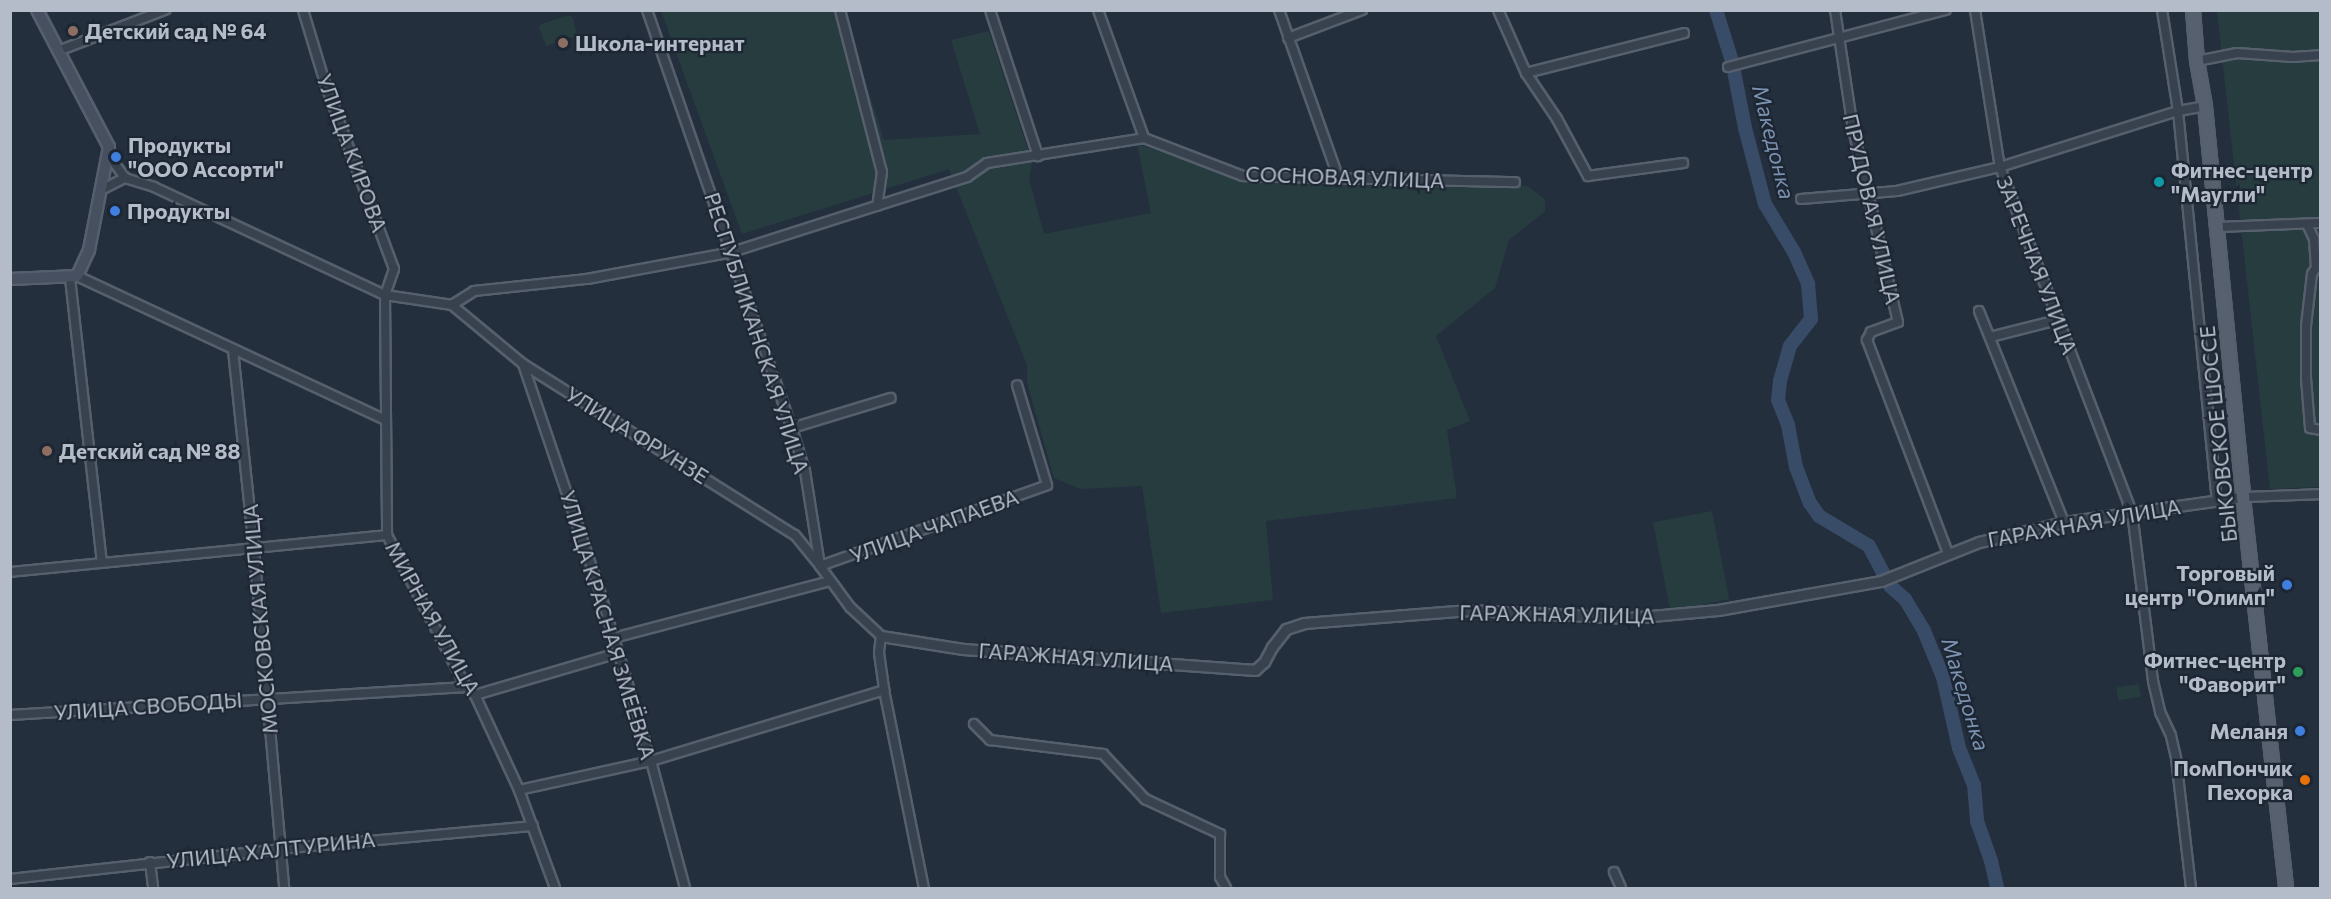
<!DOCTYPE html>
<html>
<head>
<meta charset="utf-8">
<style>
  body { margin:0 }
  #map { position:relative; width:2331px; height:899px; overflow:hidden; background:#242f3e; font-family:Commissioner,sans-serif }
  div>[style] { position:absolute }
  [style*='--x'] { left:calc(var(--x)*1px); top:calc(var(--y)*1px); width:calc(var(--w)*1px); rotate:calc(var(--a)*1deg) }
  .green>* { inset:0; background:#263c3f; transform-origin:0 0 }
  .river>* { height:14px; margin:-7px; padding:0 7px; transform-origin:7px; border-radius:7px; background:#394c67 }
  .roads { filter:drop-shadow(2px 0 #565f6c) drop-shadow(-2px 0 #565f6c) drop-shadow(0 2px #565f6c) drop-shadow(0 -2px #565f6c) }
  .minor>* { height:8px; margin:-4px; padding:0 4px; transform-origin:4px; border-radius:4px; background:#38414e }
  .tertiary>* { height:9px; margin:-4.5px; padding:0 4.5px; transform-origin:4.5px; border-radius:4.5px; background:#38414e }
  .secondary>* { height:10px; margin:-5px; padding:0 5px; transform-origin:5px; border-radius:5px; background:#465061 }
  .primary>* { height:12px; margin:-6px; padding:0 6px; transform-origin:6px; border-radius:6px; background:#56606e }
  .dots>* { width:16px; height:16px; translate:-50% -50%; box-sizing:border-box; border:3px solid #1d2633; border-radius:50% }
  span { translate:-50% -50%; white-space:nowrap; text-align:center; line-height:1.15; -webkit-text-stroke:4.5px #1d2633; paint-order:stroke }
  .poi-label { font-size:21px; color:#b4bcc9; font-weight:700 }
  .left { translate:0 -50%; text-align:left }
  .right { translate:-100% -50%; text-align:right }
  .street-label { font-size:21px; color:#b4bcc9 }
  .water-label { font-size:22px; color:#7c92b1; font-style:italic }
  .frame { position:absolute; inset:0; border:12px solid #b4bcc9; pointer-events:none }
</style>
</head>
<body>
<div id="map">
  <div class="green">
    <div style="clip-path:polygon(661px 11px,843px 11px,884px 140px,980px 134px,951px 40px,989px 31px,1032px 162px,1029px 179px,1044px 234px,1151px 213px,1137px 144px,1243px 179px,1342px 185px,1527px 186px,1545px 199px,1545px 211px,1509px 240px,1495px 288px,1436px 336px,1470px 421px,1447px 430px,1457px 498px,1266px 521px,1273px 600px,1161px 613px,1142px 486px,1081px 489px,1054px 478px,1027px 383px,1027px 365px,949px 169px,742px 234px)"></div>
    <div style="clip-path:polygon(2217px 11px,2320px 11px,2320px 487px,2270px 489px)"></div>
    <div style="clip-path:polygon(569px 15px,573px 18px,577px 36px,546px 46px,539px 28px,541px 24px)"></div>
    <div style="left:1712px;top:511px;width:90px;height:60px;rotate:79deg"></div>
    <div style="left:2139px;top:684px;width:13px;height:23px;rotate:81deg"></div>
  </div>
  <div class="river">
    <div style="--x:1716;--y:10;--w:53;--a:72.6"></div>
    <div style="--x:1732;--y:61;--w:68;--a:79"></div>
    <div style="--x:1745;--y:128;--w:79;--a:75.3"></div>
    <div style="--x:1765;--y:204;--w:56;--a:58.9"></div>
    <div style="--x:1794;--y:252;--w:35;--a:66"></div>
    <div style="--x:1808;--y:284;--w:35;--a:85"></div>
    <div style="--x:1811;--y:319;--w:34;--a:128"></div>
    <div style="--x:1790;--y:346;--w:36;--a:106"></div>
    <div style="--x:1780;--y:381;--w:19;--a:96"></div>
    <div style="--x:1778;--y:400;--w:27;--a:68"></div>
    <div style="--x:1788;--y:425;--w:43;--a:79.2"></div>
    <div style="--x:1796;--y:467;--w:39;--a:69"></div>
    <div style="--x:1810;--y:503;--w:16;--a:55"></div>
    <div style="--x:1819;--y:516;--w:58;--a:31"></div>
    <div style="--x:1869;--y:546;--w:45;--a:62.3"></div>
    <div style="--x:1890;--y:586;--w:20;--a:41"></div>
    <div style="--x:1905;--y:599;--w:37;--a:59"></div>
    <div style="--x:1924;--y:631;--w:50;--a:67.6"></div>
    <div style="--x:1943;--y:677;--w:73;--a:77.3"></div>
    <div style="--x:1959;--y:748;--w:40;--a:68"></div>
    <div style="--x:1974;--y:785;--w:36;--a:85"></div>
    <div style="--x:1977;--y:821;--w:42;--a:70.7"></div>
    <div style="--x:1991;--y:861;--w:28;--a:77"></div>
  </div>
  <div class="roads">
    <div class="minor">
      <div style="--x:303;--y:10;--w:79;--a:73.2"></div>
      <div style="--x:326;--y:86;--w:195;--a:69.6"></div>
      <div style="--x:394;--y:269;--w:28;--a:109"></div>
      <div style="--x:385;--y:295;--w:240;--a:89.5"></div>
      <div style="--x:387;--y:535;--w:171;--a:62.5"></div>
      <div style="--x:466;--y:687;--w:12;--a:42"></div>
      <div style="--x:475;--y:695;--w:105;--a:65.1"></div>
      <div style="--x:519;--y:790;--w:104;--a:69.8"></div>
      <div style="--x:647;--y:10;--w:442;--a:70.9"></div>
      <div style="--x:792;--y:428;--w:45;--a:73.2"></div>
      <div style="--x:805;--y:471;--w:96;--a:81"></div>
      <div style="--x:820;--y:566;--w:51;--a:53.8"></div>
      <div style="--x:850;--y:607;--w:42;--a:43.1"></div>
      <div style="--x:881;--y:636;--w:17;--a:97"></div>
      <div style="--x:879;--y:653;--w:37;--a:82"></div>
      <div style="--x:884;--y:690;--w:202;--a:78.6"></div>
      <div style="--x:840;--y:10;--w:167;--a:75.5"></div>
      <div style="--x:882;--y:172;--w:34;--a:98"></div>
      <div style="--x:990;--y:10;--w:154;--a:71.8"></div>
      <div style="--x:1098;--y:10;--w:136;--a:70.2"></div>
      <div style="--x:1279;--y:10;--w:177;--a:70.5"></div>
      <div style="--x:1498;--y:10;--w:69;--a:66"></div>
      <div style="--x:1526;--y:73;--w:55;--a:56"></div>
      <div style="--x:1557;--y:119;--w:65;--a:61.5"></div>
      <div style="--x:1588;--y:176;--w:96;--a:-7.8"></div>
      <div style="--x:1835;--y:10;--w:120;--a:81.4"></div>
      <div style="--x:1853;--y:129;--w:198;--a:76.9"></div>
      <div style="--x:1898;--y:322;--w:29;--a:160"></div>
      <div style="--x:1871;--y:332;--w:9;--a:117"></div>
      <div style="--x:1867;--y:340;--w:228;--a:69.2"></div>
      <div style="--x:1975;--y:10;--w:159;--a:81"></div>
      <div style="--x:2000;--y:167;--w:369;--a:69.1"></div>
      <div style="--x:2132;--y:512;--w:170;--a:82.9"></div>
      <div style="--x:2153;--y:681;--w:32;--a:77"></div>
      <div style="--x:2160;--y:712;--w:26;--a:65"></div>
      <div style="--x:2171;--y:736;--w:23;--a:77"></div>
      <div style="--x:2176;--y:758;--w:131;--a:83.4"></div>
      <div style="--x:2162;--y:10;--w:102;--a:81"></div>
      <div style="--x:2178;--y:111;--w:391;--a:84.3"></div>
      <div style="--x:1288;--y:38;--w:79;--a:-20.7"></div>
      <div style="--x:58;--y:51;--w:115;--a:-21"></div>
      <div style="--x:2197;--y:61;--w:41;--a:-11.3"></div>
      <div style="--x:2237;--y:53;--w:56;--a:4.1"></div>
      <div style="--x:2293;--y:57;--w:27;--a:-4"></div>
      <div style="--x:1728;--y:67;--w:225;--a:-14.7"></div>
      <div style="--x:1526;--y:73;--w:163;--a:-14.2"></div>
      <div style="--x:109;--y:148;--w:17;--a:69"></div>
      <div style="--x:115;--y:164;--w:17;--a:54"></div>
      <div style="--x:125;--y:178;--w:30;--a:17"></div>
      <div style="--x:154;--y:187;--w:255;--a:25.1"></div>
      <div style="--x:385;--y:295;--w:68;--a:8.5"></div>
      <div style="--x:452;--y:305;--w:26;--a:-32"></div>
      <div style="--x:474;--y:291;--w:114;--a:-6.1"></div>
      <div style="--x:587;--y:279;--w:147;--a:-10.5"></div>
      <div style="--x:732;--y:252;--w:247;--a:-17.7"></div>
      <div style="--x:967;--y:177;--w:24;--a:-35"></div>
      <div style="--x:987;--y:163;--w:159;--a:-9"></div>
      <div style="--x:1144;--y:138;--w:106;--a:21"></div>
      <div style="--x:1243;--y:176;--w:272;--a:1.3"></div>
      <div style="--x:101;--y:190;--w:27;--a:-27"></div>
      <div style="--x:1801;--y:199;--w:96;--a:-4.8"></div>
      <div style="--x:1897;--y:191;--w:106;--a:-13.1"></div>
      <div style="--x:2000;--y:167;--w:187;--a:-17.5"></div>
      <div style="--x:2178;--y:111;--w:27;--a:-10"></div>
      <div style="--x:2307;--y:224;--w:17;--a:65"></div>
      <div style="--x:2314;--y:239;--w:29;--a:86"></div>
      <div style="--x:2316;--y:268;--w:7;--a:124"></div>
      <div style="--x:2312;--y:274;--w:52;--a:96.6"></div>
      <div style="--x:2306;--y:326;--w:52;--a:90"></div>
      <div style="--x:2306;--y:378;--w:50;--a:85.4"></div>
      <div style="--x:2310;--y:428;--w:10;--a:11"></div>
      <div style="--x:2216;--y:227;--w:104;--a:-2.2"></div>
      <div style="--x:77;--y:276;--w:339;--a:25"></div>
      <div style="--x:70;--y:278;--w:286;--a:83.6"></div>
      <div style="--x:452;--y:305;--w:92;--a:39.7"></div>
      <div style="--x:523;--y:364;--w:321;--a:32.2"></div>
      <div style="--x:795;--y:535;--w:40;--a:51"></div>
      <div style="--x:820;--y:566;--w:241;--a:-19.6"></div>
      <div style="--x:1047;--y:485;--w:104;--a:-106.7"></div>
      <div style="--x:1979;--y:311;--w:227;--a:68.1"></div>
      <div style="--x:1990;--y:337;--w:69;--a:-14.2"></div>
      <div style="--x:233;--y:350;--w:200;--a:84"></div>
      <div style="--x:254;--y:549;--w:340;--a:84.9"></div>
      <div style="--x:523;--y:364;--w:230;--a:71.3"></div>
      <div style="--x:597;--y:582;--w:187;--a:73.2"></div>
      <div style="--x:651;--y:761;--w:131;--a:75"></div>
      <div style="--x:792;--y:428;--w:103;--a:-16.9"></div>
      <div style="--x:2243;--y:497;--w:77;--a:-2.2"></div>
      <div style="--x:10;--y:572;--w:379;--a:-5.6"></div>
      <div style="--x:613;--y:638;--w:224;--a:-14.7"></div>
      <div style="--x:475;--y:695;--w:149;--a:-16.4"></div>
      <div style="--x:10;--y:715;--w:457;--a:-3.5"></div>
      <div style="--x:974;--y:724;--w:23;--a:45"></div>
      <div style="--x:990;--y:740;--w:114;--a:7.1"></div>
      <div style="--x:1103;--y:754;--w:62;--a:47"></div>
      <div style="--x:1145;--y:799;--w:83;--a:25"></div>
      <div style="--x:1220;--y:834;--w:43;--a:90"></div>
      <div style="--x:1220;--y:877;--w:13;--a:61"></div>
      <div style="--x:519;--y:790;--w:135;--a:-12.4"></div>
      <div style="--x:651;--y:761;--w:244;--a:-16.9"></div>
      <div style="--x:150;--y:862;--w:26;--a:83"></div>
      <div style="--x:1614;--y:872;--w:17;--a:66"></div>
      <div style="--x:10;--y:879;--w:272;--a:-6.3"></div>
      <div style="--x:280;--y:849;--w:254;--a:-5.2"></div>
    </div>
    <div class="tertiary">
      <div style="--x:881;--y:636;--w:83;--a:9"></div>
      <div style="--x:963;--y:649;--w:293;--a:4.1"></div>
      <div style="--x:1255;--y:670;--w:12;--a:-42"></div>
      <div style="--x:1264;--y:662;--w:17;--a:-62"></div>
      <div style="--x:1272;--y:647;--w:23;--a:-52"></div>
      <div style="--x:1286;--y:629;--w:19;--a:-18"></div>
      <div style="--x:1304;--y:623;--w:166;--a:-4.5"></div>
      <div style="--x:1469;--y:610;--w:160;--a:2.9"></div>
      <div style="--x:1629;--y:618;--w:89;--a:-5.1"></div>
      <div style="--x:1718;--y:610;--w:166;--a:-10.1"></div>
      <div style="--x:1881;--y:581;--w:105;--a:-21.7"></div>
      <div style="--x:1979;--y:542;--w:87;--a:-13.2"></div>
      <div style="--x:2064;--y:522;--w:181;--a:-8"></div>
    </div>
    <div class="secondary">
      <div style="--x:10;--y:279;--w:67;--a:-2.6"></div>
      <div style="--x:77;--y:276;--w:29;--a:-65"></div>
      <div style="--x:89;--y:250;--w:105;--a:-79"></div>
      <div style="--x:109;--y:147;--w:155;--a:-117.7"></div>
    </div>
    <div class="primary">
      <div style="--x:2193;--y:10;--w:51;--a:85.5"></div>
      <div style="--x:2197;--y:61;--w:46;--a:79.9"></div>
      <div style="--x:2205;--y:106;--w:393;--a:84.4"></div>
      <div style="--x:2243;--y:497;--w:393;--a:83.7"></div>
    </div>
  </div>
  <div class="dots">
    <div style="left:73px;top:31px;background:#8d6e63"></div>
    <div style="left:563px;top:43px;background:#8d6e63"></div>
    <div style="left:116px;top:157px;background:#3f7fe0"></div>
    <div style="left:2159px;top:182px;background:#0f9aa8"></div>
    <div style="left:115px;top:211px;background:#3f7fe0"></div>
    <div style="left:47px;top:451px;background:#8d6e63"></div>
    <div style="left:2287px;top:585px;background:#3f7fe0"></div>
    <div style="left:2298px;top:672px;background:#2e9e5b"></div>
    <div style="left:2300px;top:731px;background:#3f7fe0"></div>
    <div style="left:2305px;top:780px;background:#e8710a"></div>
  </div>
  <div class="poi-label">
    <span class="left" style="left:85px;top:31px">Детский сад № 64</span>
    <span class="left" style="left:575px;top:43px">Школа-интернат</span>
    <span class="left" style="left:128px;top:157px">Продукты<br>"ООО Ассорти"</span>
    <span class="left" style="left:2171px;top:182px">Фитнес-центр<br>"Маугли"</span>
    <span class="left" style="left:127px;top:211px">Продукты</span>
    <span class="left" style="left:59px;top:451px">Детский сад № 88</span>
    <span class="right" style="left:2275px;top:585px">Торговый<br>центр "Олимп"</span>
    <span class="right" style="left:2286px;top:672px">Фитнес-центр<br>"Фаворит"</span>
    <span class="right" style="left:2288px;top:731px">Меланя</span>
    <span class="right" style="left:2293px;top:780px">ПомПончик<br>Пехорка</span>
  </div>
  <div class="street-label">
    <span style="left:352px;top:153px;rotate:70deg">УЛИЦА КИРОВА</span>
    <span style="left:1345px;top:177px;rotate:2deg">СОСНОВАЯ УЛИЦА</span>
    <span style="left:1872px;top:209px;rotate:77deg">ПРУДОВАЯ УЛИЦА</span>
    <span style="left:2037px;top:265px;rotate:69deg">ЗАРЕЧНАЯ УЛИЦА</span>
    <span style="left:757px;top:333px;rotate:72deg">РЕСПУБЛИКАНСКАЯ УЛИЦА</span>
    <span style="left:2218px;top:434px;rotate:-96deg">БЫКОВСКОЕ ШОССЕ</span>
    <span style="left:637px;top:435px;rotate:32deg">УЛИЦА ФРУНЗЕ</span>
    <span style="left:2084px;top:523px;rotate:-10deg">ГАРАЖНАЯ УЛИЦА</span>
    <span style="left:934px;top:526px;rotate:-20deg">УЛИЦА ЧАПАЕВА</span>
    <span style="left:1557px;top:614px;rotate:1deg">ГАРАЖНАЯ УЛИЦА</span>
    <span style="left:433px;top:618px;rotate:61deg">МИРНАЯ УЛИЦА</span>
    <span style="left:260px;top:619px;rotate:-95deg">МОСКОВСКАЯ УЛИЦА</span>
    <span style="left:608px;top:625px;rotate:73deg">УЛИЦА КРАСНАЯ ЗМЕЁВКА</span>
    <span style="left:1076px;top:657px;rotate:4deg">ГАРАЖНАЯ УЛИЦА</span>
    <span style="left:148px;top:706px;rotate:-4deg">УЛИЦА СВОБОДЫ</span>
    <span style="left:271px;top:850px;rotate:-6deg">УЛИЦА ХАЛТУРИНА</span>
  </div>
  <div class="water-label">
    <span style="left:1774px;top:142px;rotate:76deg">Македонка</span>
    <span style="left:1966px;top:694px;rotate:73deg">Македонка</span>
  </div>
  <div class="frame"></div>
</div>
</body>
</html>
